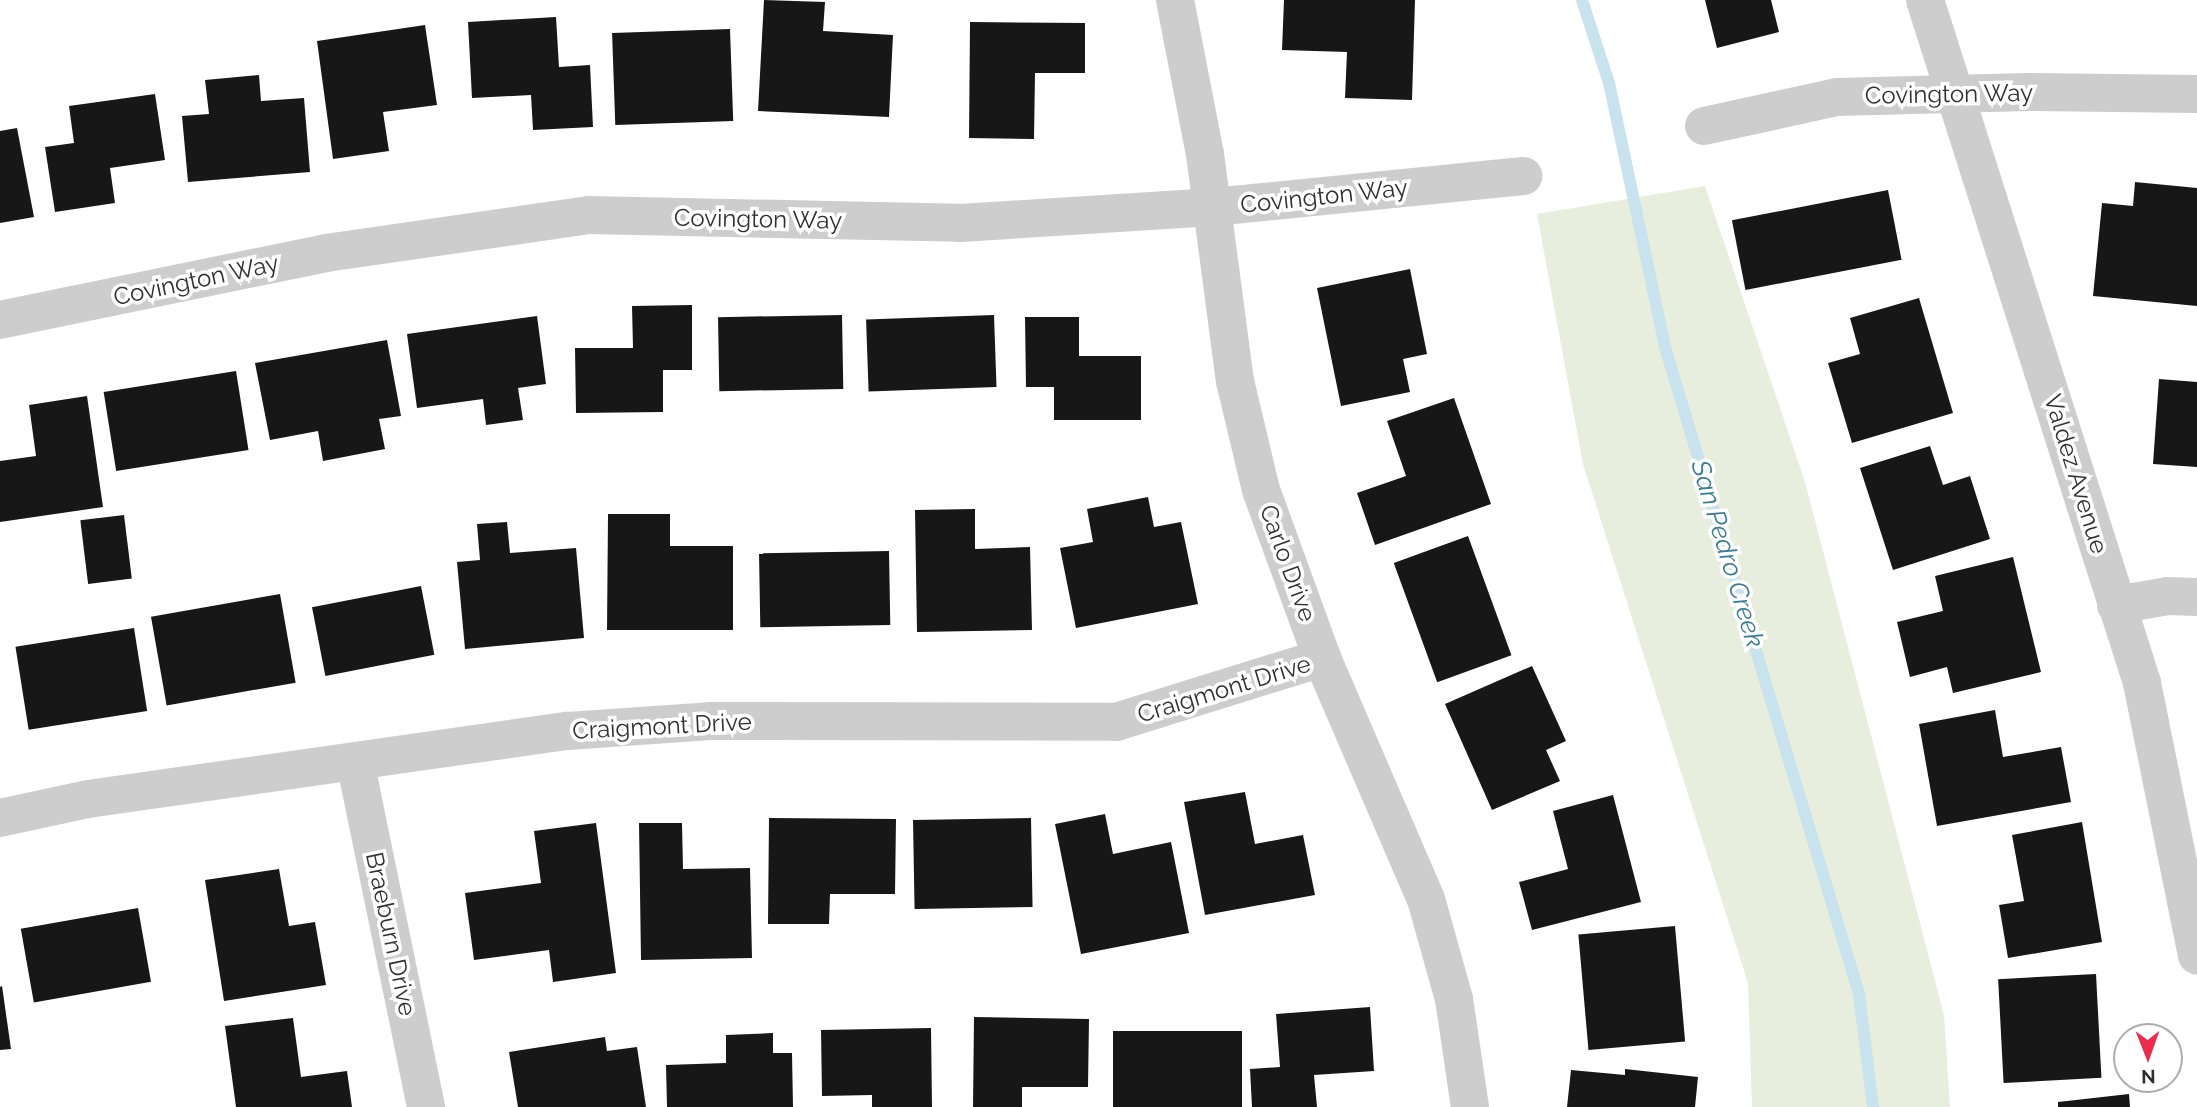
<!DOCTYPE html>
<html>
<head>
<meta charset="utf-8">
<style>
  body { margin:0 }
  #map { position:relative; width:2197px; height:1107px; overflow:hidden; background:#fff; font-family:Raleway,sans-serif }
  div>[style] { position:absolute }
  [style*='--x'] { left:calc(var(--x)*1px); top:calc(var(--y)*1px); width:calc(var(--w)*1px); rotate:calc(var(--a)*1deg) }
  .green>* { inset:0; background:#e8eede }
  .stream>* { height:12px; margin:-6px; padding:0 6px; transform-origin:6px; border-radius:6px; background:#c9e3ee }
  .building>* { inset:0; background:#171717; transform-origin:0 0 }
  .minor>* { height:38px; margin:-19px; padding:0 19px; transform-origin:19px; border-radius:19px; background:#cdcdcd }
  span { translate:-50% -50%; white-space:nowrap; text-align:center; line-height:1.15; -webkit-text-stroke:7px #fff; paint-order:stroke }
  .street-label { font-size:24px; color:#303030 }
  .water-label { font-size:26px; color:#3a7c97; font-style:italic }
  .north { position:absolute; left:2113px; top:1023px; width:70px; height:70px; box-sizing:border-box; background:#fff; border:2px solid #acacac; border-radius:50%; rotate:179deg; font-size:19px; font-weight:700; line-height:28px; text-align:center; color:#303030 }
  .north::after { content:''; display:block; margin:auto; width:24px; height:32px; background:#ed2c4d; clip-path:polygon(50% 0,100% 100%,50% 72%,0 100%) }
</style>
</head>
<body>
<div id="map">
  <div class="green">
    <div style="clip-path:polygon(1705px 186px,1805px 482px,1944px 1015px,1950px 1107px,1752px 1107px,1748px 983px,1583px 464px,1537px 214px)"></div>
  </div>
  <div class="stream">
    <div style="--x:1582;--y:0;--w:87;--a:72"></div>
    <div style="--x:1609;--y:83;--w:270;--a:78"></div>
    <div style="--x:1665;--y:347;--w:675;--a:73.31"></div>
    <div style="--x:1859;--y:994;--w:114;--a:82.9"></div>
  </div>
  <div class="building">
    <div style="clip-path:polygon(764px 0,825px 2px,823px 31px,893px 35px,889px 117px,758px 111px)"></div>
    <div style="clip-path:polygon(1284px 0,1415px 0,1412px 100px,1345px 98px,1347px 52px,1282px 50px)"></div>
    <div style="clip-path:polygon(1705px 0,1771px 0,1779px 32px,1717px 48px)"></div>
    <div style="clip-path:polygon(556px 17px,559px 67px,590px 65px,593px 127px,533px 130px,531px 95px,472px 98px,468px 22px)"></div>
    <div style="clip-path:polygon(970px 22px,1085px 23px,1085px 73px,1035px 73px,1034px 139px,969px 138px)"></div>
    <div style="clip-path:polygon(425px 25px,437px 105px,383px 112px,389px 151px,333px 159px,317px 41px)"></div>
    <div style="left:730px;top:29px;width:92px;height:118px;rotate:88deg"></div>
    <div style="clip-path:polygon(259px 75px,261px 101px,304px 98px,310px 172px,188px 182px,182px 116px,209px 114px,205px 80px)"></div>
    <div style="clip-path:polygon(155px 94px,165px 160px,110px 168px,115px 203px,55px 212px,45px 147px,74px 143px,69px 106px)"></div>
    <div style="clip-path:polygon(17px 128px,34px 217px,0 223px,0 131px)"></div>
    <div style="clip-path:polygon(2135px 182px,2197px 188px,2197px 306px,2093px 296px,2102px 203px,2133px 206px)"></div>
    <div style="left:1888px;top:190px;width:71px;height:159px;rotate:79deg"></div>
    <div style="clip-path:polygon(1410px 269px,1427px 354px,1403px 359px,1410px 392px,1341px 406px,1317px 288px)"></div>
    <div style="clip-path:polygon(1919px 298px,1953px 413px,1852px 443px,1828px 363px,1860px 354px,1850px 318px)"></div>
    <div style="clip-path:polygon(692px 305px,692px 370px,663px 370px,663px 412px,576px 413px,575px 348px,633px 348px,632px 306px)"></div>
    <div style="left:842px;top:315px;width:74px;height:124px;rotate:89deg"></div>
    <div style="left:994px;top:315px;width:72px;height:128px;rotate:88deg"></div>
    <div style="clip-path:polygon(537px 316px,546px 384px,518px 388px,523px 420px,486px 425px,483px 399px,417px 408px,407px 334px)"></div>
    <div style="clip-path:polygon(1025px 317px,1079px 317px,1079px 356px,1141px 356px,1141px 420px,1054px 420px,1054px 387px,1026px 387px)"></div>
    <div style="clip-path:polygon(387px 340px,401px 416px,379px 419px,385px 449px,323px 461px,318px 431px,270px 440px,255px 363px)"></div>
    <div style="left:236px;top:371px;width:80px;height:134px;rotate:81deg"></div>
    <div style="clip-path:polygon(2159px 379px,2197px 382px,2197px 467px,2153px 464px)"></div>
    <div style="clip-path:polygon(87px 396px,103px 507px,0 522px,0 461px,36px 456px,29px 405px)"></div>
    <div style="clip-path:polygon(1454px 398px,1491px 504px,1375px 545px,1357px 493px,1406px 476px,1387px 421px)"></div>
    <div style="clip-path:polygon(1930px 446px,1943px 485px,1970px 476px,1990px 539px,1893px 570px,1860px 468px)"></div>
    <div style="clip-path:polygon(1148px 497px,1154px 527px,1181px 522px,1198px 604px,1076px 628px,1060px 548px,1093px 542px,1087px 509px)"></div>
    <div style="clip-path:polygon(975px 509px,975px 549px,1030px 547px,1032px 630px,917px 632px,915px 510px)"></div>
    <div style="clip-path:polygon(608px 514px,670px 514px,670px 546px,733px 546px,733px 630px,607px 630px)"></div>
    <div style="left:124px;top:515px;width:64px;height:44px;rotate:83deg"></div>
    <div style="clip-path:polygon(507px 522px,510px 553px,576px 548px,584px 638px,465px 649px,457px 562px,480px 560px,477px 524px)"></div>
    <div style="left:1468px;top:536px;width:127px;height:79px;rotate:70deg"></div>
    <div style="left:889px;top:551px;width:74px;height:130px;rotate:89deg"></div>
    <div style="clip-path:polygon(2013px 557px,2041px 672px,1953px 693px,1947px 667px,1910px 677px,1897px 622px,1943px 611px,1935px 576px)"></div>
    <div style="left:421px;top:586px;width:70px;height:111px;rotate:79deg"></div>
    <div style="left:280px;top:594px;width:90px;height:131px;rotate:80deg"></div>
    <div style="left:134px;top:628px;width:84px;height:120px;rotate:81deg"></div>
    <div style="clip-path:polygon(1532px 666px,1566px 741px,1546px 750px,1560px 781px,1492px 810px,1445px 704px)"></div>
    <div style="clip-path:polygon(1995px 710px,2003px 757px,2061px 747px,2071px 802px,1937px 826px,1919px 724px)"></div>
    <div style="clip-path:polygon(1245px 792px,1255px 844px,1303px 835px,1315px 895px,1205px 915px,1184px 802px)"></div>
    <div style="clip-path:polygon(1613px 795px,1641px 902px,1532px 930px,1519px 882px,1568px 869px,1553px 811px)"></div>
    <div style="clip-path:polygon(1105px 814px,1113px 854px,1171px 842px,1189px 933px,1081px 954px,1055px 824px)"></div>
    <div style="clip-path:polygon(769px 818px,896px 819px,895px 894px,830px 894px,829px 924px,768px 924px)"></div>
    <div style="left:1031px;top:818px;width:89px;height:118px;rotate:89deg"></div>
    <div style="clip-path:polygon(2082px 822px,2102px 942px,2008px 958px,1999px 905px,2024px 901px,2012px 835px)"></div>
    <div style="clip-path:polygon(596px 823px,616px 973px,553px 982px,549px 950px,474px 960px,465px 893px,541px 883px,534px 831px)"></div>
    <div style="clip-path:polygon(639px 823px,682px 823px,683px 869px,750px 868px,752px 958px,641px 960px)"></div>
    <div style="clip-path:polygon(279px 869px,289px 926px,315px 922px,326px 985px,224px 1001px,205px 880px)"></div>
    <div style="left:138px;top:908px;width:75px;height:119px;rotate:80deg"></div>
    <div style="left:1675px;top:926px;width:116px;height:97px;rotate:85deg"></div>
    <div style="left:2096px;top:974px;width:104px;height:98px;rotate:87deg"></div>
    <div style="clip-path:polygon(2px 986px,11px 1049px,0 1050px,0 987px)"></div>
    <div style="clip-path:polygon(1370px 1007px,1374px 1071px,1314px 1075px,1317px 1107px,1252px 1107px,1250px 1069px,1280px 1067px,1276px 1014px)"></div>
    <div style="clip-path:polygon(974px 1017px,1089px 1019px,1088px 1087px,1022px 1087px,1022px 1107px,973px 1107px)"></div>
    <div style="clip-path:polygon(293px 1018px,301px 1077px,347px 1071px,352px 1107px,236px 1107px,225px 1026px)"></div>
    <div style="clip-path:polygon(931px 1028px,932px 1107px,872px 1107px,872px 1095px,822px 1096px,821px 1030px)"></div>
    <div style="left:1242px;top:1031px;width:76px;height:129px;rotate:90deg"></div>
    <div style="clip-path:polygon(773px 1033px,773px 1053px,792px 1053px,793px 1107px,667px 1107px,666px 1065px,726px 1063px,726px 1035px)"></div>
    <div style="clip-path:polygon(605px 1037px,607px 1051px,637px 1047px,646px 1107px,518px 1107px,509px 1052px)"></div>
    <div style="clip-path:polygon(1625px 1069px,1698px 1077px,1695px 1107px,1567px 1107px,1571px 1070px,1625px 1075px)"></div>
    <div style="clip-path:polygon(2129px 1094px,2130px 1107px,2058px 1107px,2058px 1102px)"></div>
  </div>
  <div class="minor">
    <div style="--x:1175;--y:0;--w:157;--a:79"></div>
    <div style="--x:1205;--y:154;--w:229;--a:82.5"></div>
    <div style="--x:1235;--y:381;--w:112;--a:76.6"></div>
    <div style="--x:1261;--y:490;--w:179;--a:70"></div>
    <div style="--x:1322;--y:658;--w:262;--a:66.7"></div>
    <div style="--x:1426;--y:899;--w:104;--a:74.4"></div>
    <div style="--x:1454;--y:999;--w:109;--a:81.6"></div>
    <div style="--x:1925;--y:0;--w:717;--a:72.37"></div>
    <div style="--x:2142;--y:683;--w:278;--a:78.6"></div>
    <div style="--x:1704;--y:126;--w:136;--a:-12.3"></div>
    <div style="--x:1837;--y:97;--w:190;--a:-1.5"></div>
    <div style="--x:2027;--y:92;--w:170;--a:0.7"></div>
    <div style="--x:0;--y:320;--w:333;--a:-11.6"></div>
    <div style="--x:326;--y:253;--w:266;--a:-8.2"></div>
    <div style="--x:589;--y:215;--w:371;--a:1.2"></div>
    <div style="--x:960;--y:223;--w:254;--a:-3.6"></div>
    <div style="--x:1213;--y:207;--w:312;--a:-5.7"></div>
    <div style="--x:2116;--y:605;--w:53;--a:-9.8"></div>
    <div style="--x:2168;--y:596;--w:29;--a:2"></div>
    <div style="--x:355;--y:761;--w:353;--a:78.4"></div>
    <div style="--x:0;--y:818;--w:90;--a:-12.2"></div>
    <div style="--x:88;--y:799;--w:485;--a:-8.1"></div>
    <div style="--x:568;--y:731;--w:142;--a:-4"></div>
    <div style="--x:710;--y:721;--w:406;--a:0.1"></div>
    <div style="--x:1116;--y:722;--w:216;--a:-17.3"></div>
  </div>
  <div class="street-label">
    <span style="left:1949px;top:94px;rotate:-1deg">Covington Way</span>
    <span style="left:1324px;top:196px;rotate:-6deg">Covington Way</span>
    <span style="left:758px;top:219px;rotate:1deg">Covington Way</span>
    <span style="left:196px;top:280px;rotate:-12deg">Covington Way</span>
    <span style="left:2076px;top:474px;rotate:73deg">Valdez Avenue</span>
    <span style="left:1288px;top:563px;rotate:70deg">Carlo Drive</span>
    <span style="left:1224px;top:689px;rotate:-17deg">Craigmont Drive</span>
    <span style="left:662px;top:726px;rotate:-3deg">Craigmont Drive</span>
    <span style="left:391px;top:934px;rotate:78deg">Braeburn Drive</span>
  </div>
  <div class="water-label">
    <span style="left:1727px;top:554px;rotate:73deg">San Pedro Creek</span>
  </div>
  <div class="north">N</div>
</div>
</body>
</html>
